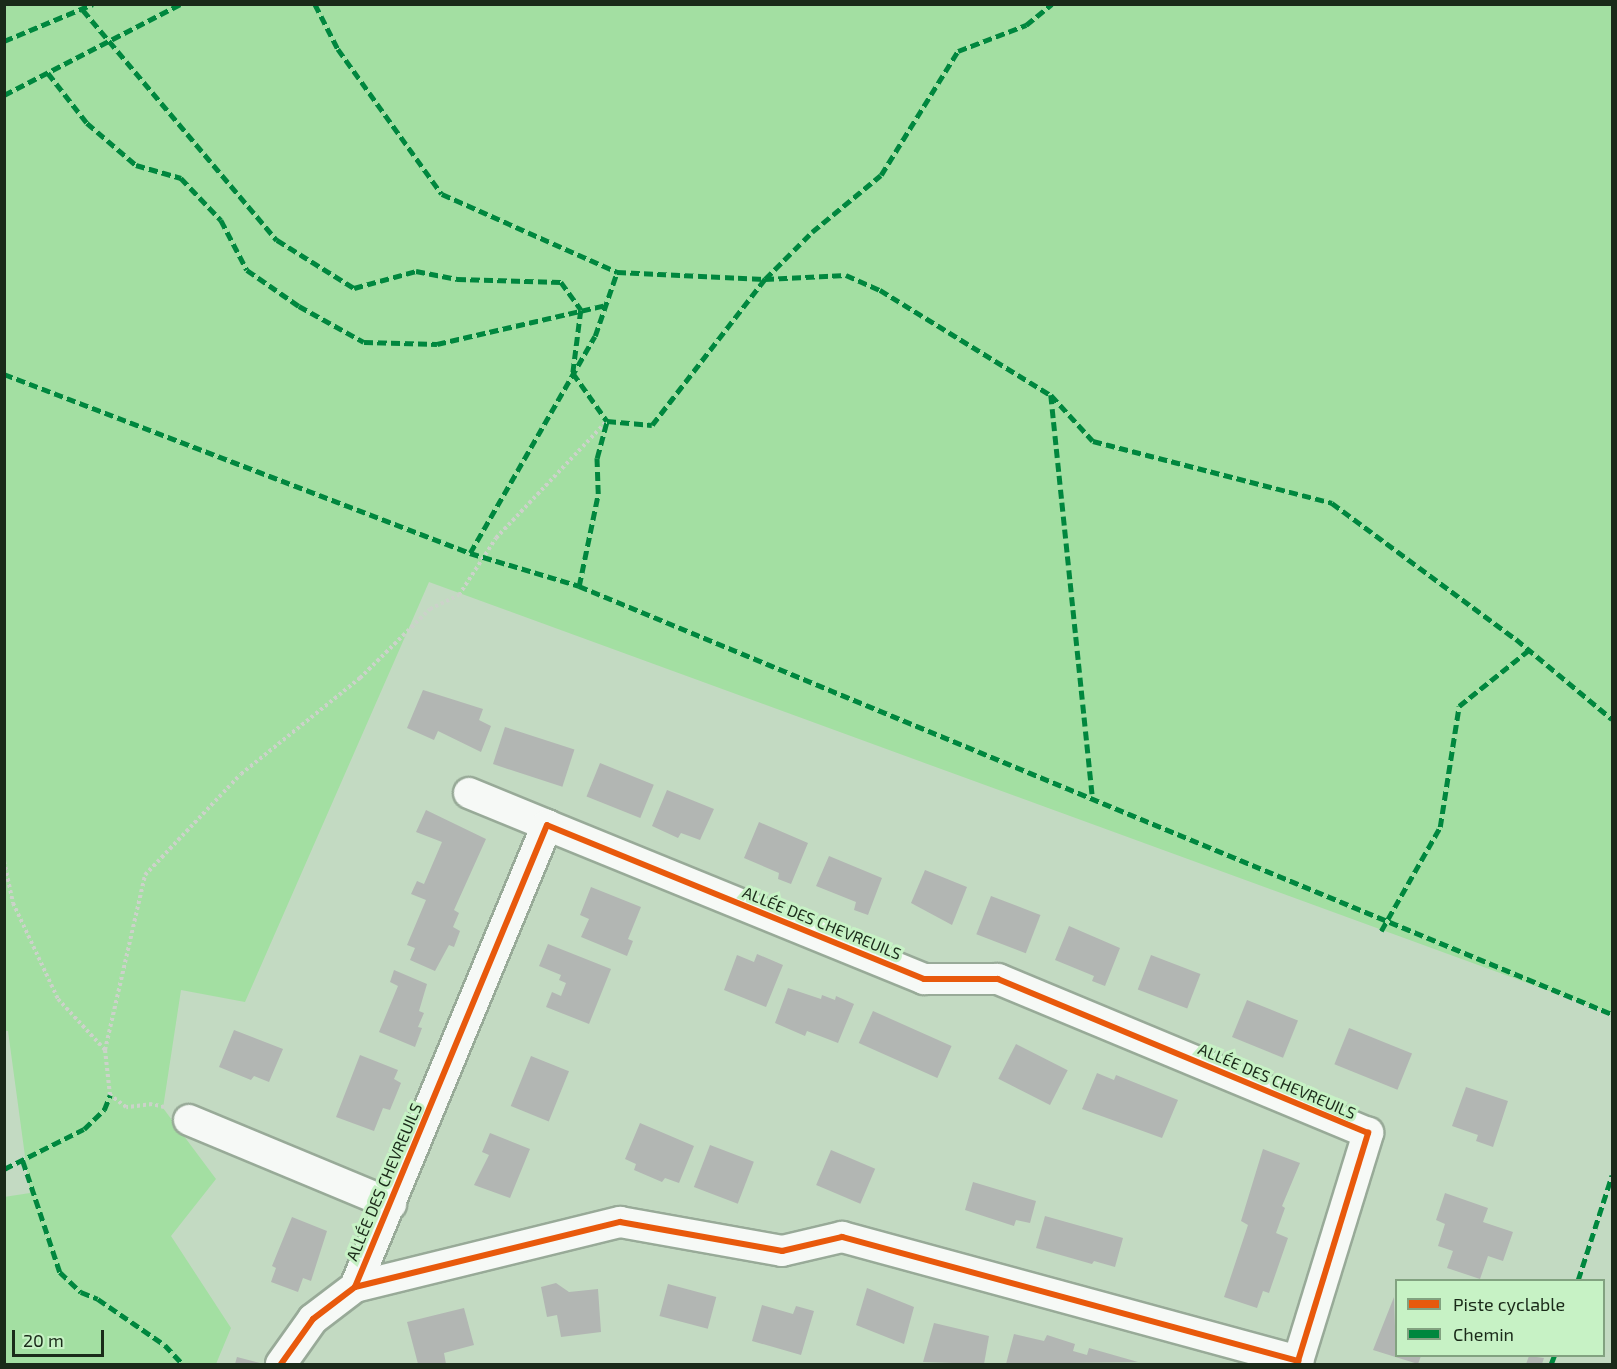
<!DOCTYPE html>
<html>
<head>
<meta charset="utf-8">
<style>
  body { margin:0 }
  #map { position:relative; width:1617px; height:1369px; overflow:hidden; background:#c3dac2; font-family:"Exo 2",sans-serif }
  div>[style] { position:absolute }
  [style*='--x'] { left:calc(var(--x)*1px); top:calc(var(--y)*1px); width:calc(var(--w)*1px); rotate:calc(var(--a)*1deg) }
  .green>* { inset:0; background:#a3dfa2 }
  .building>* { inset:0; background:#b2b6b3; transform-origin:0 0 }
  .path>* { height:4px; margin-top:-2px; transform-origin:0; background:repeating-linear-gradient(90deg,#ccd2ca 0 3px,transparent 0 6px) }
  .roads { filter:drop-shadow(2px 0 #98aa98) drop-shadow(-2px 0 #98aa98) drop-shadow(0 2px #98aa98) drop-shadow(0 -2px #98aa98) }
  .minor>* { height:30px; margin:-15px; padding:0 15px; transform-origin:15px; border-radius:15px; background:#f6f9f6 }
  .quiet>* { height:4.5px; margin-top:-2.25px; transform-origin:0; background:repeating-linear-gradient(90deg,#00873e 0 9px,transparent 0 13.5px) }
  .cycleway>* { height:6px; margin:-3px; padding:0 3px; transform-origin:3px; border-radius:3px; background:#e8590c }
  span { translate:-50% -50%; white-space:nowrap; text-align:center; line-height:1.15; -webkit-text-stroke:6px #c7f2c5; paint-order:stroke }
  .street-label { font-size:16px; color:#1a2a19 }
  .frame { position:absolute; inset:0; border:6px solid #1a2a19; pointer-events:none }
  .legend { position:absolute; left:1395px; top:1279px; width:210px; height:78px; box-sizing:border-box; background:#c7f2c5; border:2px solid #82a280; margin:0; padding:8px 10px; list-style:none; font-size:18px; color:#1a2a19 }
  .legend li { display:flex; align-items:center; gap:12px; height:30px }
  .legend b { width:30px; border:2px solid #82a280 }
  .scale { position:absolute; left:12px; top:1330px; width:92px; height:27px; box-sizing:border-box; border:3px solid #1a2a19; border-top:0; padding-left:8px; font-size:18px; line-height:21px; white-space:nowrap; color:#1a2a19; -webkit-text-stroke:4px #c7f2c5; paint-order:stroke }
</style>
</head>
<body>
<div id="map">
  <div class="green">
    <div style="clip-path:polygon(5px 5px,1612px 5px,1612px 1014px,429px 582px,245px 1002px,181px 990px,163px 1108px,216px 1179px,171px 1236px,231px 1328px,216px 1364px,5px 1364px,4px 1197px,30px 1193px,8px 1031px,4px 1031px)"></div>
  </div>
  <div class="building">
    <div style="clip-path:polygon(423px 690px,483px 709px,479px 720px,491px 726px,481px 752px,438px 731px,434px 740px,407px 728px)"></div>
    <div style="left:505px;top:727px;width:73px;height:39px;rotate:18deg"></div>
    <div style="left:600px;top:763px;width:58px;height:36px;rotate:22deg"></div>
    <div style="clip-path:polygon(667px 790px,714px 809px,700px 840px,681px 833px,678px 838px,652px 826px)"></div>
    <div style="clip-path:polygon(426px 810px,486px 839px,454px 910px,459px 913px,453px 927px,460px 931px,454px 947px,449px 945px,435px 971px,410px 960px,415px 948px,407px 945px,426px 900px,411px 894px,417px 881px,424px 884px,442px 842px,416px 832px)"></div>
    <div style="clip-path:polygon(759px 822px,808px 843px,791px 884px,778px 879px,779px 873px,744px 858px)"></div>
    <div style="clip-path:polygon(829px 856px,882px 878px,868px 915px,854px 910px,856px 902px,816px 886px)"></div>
    <div style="clip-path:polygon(925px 870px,967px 887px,952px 925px,911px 903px)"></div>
    <div style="clip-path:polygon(591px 887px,641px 907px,628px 939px,633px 941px,627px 956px,581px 937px,589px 919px,580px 915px)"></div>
    <div style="left:991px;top:896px;width:53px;height:41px;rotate:21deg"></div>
    <div style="clip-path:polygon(1069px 926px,1120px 948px,1105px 986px,1092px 981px,1094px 976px,1055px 960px)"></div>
    <div style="clip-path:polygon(548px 944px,611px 969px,589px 1024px,546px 1007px,552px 992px,561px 996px,566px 983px,559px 980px,561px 975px,539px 966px)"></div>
    <div style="clip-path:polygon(757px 954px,783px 965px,766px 1007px,724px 990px,737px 955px,754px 962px)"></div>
    <div style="left:1151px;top:955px;width:53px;height:37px;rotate:21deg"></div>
    <div style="clip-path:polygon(394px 970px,427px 984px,419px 1011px,424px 1013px,418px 1027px,422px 1028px,415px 1047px,379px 1032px,398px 986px,390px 982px)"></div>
    <div style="clip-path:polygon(788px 988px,821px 999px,822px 995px,835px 1000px,836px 996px,854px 1004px,838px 1043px,807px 1031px,805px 1036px,775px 1023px)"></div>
    <div style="left:1247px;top:1000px;width:55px;height:40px;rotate:22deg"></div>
    <div style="left:873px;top:1011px;width:86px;height:35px;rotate:24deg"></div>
    <div style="left:1349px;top:1028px;width:68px;height:39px;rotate:22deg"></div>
    <div style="clip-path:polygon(234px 1030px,283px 1049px,269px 1082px,254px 1076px,251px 1080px,219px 1067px)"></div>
    <div style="left:1016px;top:1044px;width:58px;height:39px;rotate:27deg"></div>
    <div style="clip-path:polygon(360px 1055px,398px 1070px,394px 1079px,401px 1083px,390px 1110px,383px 1108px,374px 1131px,336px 1117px)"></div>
    <div style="left:531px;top:1056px;width:41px;height:54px;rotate:22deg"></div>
    <div style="clip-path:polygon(1097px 1073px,1114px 1080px,1116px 1075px,1178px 1100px,1162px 1138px,1082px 1109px)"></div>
    <div style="clip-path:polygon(1466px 1087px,1508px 1101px,1493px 1147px,1476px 1141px,1478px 1135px,1452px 1126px)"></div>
    <div style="clip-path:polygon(640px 1123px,694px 1146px,679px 1183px,665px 1178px,662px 1182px,634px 1170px,636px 1164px,625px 1159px)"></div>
    <div style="clip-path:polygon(490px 1133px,530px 1149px,510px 1198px,474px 1185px,489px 1155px,482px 1152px)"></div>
    <div style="left:710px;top:1145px;width:47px;height:45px;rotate:21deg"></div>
    <div style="clip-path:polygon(1263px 1149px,1300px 1163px,1282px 1206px,1285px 1208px,1276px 1233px,1288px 1238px,1269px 1293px,1263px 1291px,1257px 1308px,1224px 1297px,1248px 1225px,1241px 1221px)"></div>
    <div style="left:831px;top:1150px;width:48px;height:38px;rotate:23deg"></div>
    <div style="clip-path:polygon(973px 1182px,1036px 1201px,1030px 1223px,1016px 1220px,1014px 1226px,965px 1210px)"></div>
    <div style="clip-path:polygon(1445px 1193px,1488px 1208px,1483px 1222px,1513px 1232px,1503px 1261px,1488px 1256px,1480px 1279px,1447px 1268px,1453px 1251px,1438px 1246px,1445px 1224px,1436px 1220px)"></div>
    <div style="clip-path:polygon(1045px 1216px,1123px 1238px,1115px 1267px,1094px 1261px,1092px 1264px,1036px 1248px)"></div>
    <div style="clip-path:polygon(292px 1217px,327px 1231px,311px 1281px,303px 1278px,298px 1292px,271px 1282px,276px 1268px,272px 1266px)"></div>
    <div style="clip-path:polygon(556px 1283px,569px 1292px,598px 1289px,601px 1332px,561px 1337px,557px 1315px,547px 1317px,541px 1287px)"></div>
    <div style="left:668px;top:1284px;width:50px;height:33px;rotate:15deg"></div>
    <div style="clip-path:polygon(867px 1288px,914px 1307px,904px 1344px,856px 1325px)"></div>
    <div style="clip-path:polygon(1394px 1297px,1396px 1356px,1421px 1356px,1418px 1364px,1373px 1350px)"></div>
    <div style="clip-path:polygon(762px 1305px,793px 1314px,796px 1306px,814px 1311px,801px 1355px,752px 1341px)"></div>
    <div style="clip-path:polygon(464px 1308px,474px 1345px,444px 1353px,446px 1364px,418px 1364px,407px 1322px)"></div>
    <div style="clip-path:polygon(934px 1323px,989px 1336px,984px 1364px,923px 1362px)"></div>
    <div style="clip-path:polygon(1014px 1334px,1044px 1341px,1047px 1335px,1075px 1344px,1073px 1351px,1087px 1355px,1089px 1348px,1138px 1362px,1006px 1364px)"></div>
    <div style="clip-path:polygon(1529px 1356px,1544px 1358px,1542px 1364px,1526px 1364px)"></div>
    <div style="clip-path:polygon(237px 1357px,264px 1364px,235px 1364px)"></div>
  </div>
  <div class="path">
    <div style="--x:4;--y:861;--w:43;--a:77.9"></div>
    <div style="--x:13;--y:903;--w:106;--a:64.9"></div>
    <div style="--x:58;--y:999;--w:69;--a:47.3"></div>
    <div style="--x:164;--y:1107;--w:12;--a:-166"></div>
    <div style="--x:152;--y:1104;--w:26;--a:173"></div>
    <div style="--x:126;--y:1107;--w:20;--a:-143"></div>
    <div style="--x:110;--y:1095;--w:45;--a:-96.3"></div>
    <div style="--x:105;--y:1050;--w:180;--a:-77.1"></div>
    <div style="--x:145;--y:875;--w:139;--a:-46.5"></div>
    <div style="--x:241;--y:774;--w:153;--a:-38.9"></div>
    <div style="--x:360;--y:678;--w:98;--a:-44.6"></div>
    <div style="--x:430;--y:609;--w:32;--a:-26"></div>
    <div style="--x:459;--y:595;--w:68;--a:-57"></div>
    <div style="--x:496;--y:538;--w:161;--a:-46.5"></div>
  </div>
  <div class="roads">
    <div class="minor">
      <div style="--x:469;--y:793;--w:84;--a:22.3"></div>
      <div style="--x:189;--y:1120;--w:219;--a:22.6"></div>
      <div style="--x:281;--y:1364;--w:55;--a:-54.6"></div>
      <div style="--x:313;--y:1319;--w:53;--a:-37.3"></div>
      <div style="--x:355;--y:1287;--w:273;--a:-13.8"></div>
      <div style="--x:620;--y:1222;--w:165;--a:10.1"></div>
      <div style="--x:782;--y:1251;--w:62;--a:-13.1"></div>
      <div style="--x:842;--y:1237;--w:473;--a:15.2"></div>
      <div style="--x:1298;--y:1361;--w:239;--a:-72.9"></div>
      <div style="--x:1368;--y:1133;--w:401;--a:-157.4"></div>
      <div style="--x:998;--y:979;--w:74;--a:180"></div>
      <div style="--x:924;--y:979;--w:407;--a:-157.8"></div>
      <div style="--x:547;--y:825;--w:500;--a:112.57"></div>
    </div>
  </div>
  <div class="quiet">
    <div style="--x:315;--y:4;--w:51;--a:62.9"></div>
    <div style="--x:338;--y:49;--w:178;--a:54.4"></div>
    <div style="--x:442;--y:194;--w:192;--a:24"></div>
    <div style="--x:617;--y:272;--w:148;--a:2.7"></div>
    <div style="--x:765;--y:279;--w:81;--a:-2.8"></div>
    <div style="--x:846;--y:275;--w:37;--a:24"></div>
    <div style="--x:880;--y:290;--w:201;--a:31.6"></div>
    <div style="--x:1051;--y:395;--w:62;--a:47.6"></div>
    <div style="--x:1093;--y:441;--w:247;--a:14.5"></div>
    <div style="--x:1332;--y:503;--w:229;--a:36.5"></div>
    <div style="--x:1516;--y:639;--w:125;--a:39.8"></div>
    <div style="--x:83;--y:10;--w:301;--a:49.9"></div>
    <div style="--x:277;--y:240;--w:91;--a:31.9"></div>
    <div style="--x:354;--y:288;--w:64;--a:-15.3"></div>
    <div style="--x:416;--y:271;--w:42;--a:11"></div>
    <div style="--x:457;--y:279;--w:104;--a:1.7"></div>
    <div style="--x:561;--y:282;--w:34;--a:54"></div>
    <div style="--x:581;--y:310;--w:64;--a:97.2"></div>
    <div style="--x:573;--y:373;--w:59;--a:54.7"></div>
    <div style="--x:607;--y:421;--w:45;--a:5.1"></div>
    <div style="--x:652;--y:425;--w:185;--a:-52.3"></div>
    <div style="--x:765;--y:279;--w:66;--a:-45"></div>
    <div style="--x:812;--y:232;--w:89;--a:-39.6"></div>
    <div style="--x:881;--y:175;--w:146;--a:-58.2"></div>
    <div style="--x:958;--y:51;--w:73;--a:-20.9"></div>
    <div style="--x:1026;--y:25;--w:33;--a:-39"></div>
    <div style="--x:4;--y:41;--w:96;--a:-22.6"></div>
    <div style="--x:48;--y:73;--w:63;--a:52"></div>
    <div style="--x:87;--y:123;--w:65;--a:40.6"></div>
    <div style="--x:136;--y:165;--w:47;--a:16.1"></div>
    <div style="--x:181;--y:178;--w:58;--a:46.4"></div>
    <div style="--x:221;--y:220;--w:56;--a:62.5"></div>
    <div style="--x:247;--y:270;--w:63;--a:34.7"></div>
    <div style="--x:299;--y:306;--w:74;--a:29"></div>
    <div style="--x:364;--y:342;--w:73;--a:1.6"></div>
    <div style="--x:437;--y:344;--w:173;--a:-13"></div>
    <div style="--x:4;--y:95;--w:198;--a:-27.3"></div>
    <div style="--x:4;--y:374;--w:499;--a:21"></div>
    <div style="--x:470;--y:553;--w:114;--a:16.8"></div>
    <div style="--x:579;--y:586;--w:1118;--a:22.51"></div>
    <div style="--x:1051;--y:395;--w:405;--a:84.1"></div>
    <div style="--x:470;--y:553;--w:250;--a:-60.1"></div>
    <div style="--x:595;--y:336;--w:68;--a:-71"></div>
    <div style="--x:579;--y:586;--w:94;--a:-78.3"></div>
    <div style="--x:598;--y:494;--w:36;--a:-92"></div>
    <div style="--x:597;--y:458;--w:38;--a:-75"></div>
    <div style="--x:1381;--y:931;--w:120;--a:-60.4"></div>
    <div style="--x:1440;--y:827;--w:122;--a:-81.1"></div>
    <div style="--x:1459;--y:706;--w:90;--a:-38.7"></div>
    <div style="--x:23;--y:1161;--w:117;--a:71.6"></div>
    <div style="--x:60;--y:1272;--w:29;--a:44"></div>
    <div style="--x:81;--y:1292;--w:18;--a:22"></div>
    <div style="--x:98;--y:1299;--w:81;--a:34.5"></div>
    <div style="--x:165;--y:1345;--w:26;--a:47"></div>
    <div style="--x:4;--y:1169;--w:89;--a:-26.6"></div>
    <div style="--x:84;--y:1129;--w:28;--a:-44"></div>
    <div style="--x:104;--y:1110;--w:16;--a:-68"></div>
    <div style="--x:1578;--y:1280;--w:110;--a:-72.1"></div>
    <div style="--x:1551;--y:1364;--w:9;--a:-69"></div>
  </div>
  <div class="cycleway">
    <div style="--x:281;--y:1364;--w:55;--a:-54.6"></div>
    <div style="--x:313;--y:1319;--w:53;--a:-37.3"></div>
    <div style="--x:355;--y:1287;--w:273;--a:-13.8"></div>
    <div style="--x:620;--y:1222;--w:165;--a:10.1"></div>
    <div style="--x:782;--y:1251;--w:62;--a:-13.1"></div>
    <div style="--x:842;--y:1237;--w:473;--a:15.2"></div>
    <div style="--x:1298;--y:1361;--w:239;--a:-72.9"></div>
    <div style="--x:1368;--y:1133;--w:401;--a:-157.4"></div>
    <div style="--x:998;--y:979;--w:74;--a:180"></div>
    <div style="--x:924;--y:979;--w:407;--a:-157.8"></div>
    <div style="--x:547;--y:825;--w:500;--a:112.57"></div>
  </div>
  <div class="street-label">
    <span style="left:822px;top:923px;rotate:22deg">ALLÉE DES CHEVREUILS</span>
    <span style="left:1277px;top:1081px;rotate:23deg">ALLÉE DES CHEVREUILS</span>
    <span style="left:384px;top:1182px;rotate:-67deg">ALLÉE DES CHEVREUILS</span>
  </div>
  <div class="frame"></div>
  <ul class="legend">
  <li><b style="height:8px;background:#e8590c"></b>Piste cyclable</li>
  <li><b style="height:8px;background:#00873e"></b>Chemin</li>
  </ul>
  <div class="scale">20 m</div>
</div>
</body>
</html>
